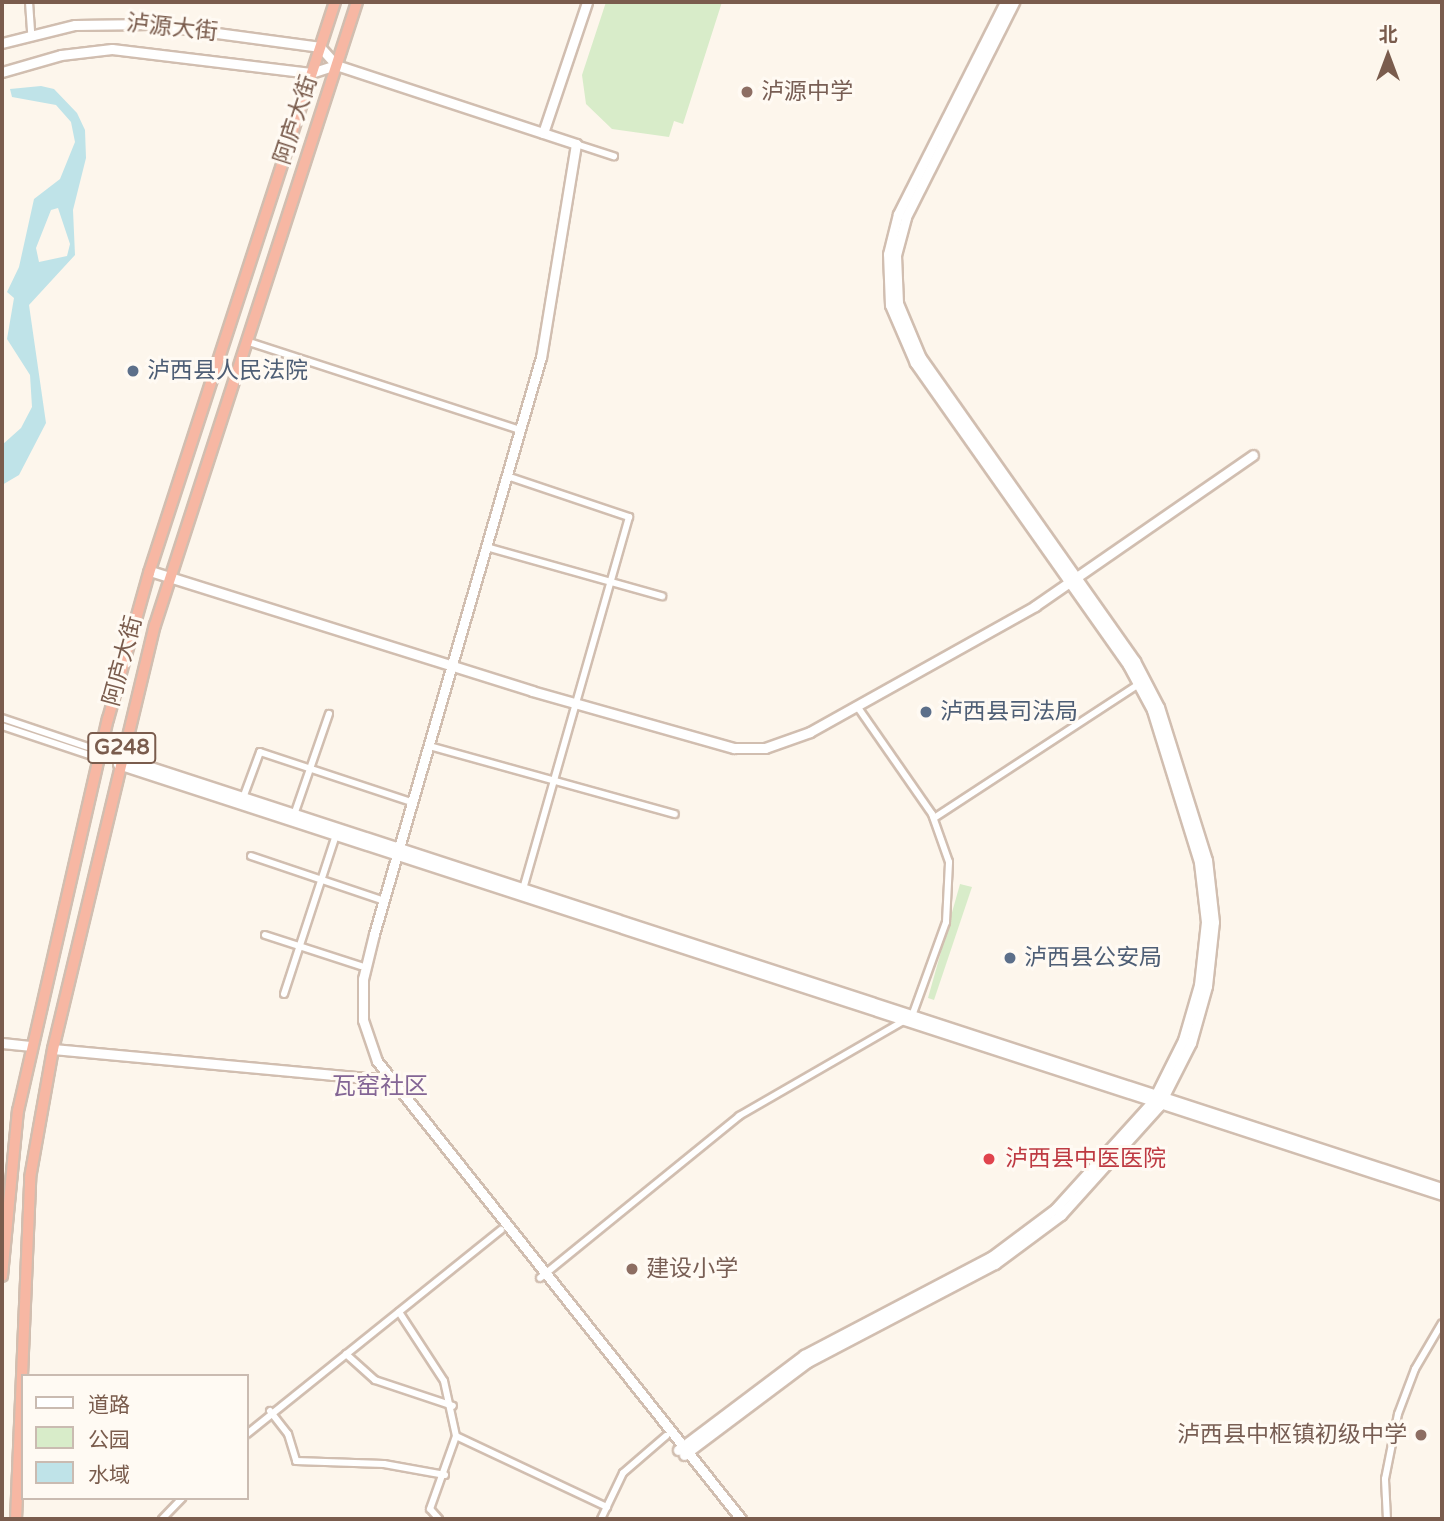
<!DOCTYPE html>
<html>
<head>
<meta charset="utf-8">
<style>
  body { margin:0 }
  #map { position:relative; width:1444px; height:1521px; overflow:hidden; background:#fdf6ec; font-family:"Varela Round","Noto Sans SC",sans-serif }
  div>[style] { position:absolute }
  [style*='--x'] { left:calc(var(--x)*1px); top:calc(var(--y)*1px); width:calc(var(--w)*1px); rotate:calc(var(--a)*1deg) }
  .green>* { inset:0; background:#d8ecc9 }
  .water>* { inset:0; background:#bfe3e8 }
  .roads { filter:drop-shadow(2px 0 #d1beb0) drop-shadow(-2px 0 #d1beb0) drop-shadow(0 2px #d1beb0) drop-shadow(0 -2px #d1beb0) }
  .street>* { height:6px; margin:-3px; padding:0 3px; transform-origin:3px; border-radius:3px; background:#fff }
  .secondary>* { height:9px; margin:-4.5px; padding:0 4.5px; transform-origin:4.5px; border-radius:4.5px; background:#fff }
  .highway>* { height:10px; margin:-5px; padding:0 5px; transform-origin:5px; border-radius:5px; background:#f7b7a3 }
  .dots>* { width:19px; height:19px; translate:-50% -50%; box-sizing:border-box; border:4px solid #fffaf3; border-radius:50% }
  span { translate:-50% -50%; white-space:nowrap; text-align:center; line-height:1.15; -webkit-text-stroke:6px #fffaf3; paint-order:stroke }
  .shield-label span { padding:2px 5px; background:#fffaf3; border:2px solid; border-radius:5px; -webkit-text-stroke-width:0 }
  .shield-label { font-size:21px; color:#7a5c4d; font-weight:700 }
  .street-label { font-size:23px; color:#7a5c4d }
  .education-label { font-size:23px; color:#785e54 }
  .left { translate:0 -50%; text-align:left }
  .right { translate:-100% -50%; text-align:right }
  .service-label { font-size:23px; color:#4e5e75 }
  .health-label { font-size:23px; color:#be3a42 }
  .neighbourhood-label { font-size:24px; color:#846695 }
  .frame { position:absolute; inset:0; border:4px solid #7a5c4d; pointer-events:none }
  .legend { position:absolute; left:21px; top:1374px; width:228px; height:126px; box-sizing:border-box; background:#fffaf3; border:2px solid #cabbb1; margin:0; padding:9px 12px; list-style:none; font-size:21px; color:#7a5c4d }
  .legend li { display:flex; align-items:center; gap:14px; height:35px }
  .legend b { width:35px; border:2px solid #cabbb1 }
  .north { position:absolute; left:1353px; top:21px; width:70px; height:70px; -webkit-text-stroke:5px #fffaf3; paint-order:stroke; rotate:0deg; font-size:19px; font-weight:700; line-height:28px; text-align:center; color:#7a5c4d }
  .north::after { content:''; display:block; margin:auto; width:24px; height:32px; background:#7a5c4d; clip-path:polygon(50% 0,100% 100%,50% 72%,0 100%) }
</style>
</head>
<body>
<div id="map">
  <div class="green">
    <div style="clip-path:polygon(606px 2px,722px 2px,683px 124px,674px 121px,669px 137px,612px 129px,586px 104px,582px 75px)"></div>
    <div style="clip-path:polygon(960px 884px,972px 887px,934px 1000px,928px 998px)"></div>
  </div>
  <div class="water">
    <div style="clip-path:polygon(evenodd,41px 86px,54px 89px,77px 113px,85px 130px,86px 158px,73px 210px,75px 255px,29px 305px,46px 423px,19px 475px,2px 485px,2px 445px,21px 428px,32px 407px,30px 375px,7px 339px,14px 298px,7px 292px,19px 267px,34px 199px,60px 179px,75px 142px,71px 122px,56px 105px,12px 97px,10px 89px,41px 86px,58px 208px,70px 244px,67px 256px,39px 262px,36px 248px,51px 210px,58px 208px)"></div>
  </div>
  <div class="roads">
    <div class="street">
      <div style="--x:29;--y:2;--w:32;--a:86"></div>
      <div style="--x:576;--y:144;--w:40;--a:18"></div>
      <div style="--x:246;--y:341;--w:288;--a:18"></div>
      <div style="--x:507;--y:476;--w:129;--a:18.6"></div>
      <div style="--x:629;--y:517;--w:387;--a:105.9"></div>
      <div style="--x:486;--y:547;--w:183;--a:15.6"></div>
      <div style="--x:2;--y:718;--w:103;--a:18.6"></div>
      <div style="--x:2;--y:726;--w:101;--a:18.4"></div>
      <div style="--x:429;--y:746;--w:255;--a:15.5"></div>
      <div style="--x:243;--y:798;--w:49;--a:-69.7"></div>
      <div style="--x:260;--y:752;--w:156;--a:18.3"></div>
      <div style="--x:294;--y:815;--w:107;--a:-70.9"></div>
      <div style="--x:934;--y:818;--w:246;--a:-33.2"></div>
      <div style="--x:251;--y:856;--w:135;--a:18.6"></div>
      <div style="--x:265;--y:935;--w:101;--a:17.9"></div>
      <div style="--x:284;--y:994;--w:167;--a:-71.9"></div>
      <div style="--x:540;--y:1278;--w:257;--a:-39.1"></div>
      <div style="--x:739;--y:1116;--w:200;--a:-30"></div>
      <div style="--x:912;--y:1016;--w:100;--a:-70.1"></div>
      <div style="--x:946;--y:922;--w:60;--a:-87.1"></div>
      <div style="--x:949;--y:862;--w:51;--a:-109.5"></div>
      <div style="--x:932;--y:814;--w:131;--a:-124.8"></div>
      <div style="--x:399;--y:1312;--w:82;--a:56.9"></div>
      <div style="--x:444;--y:1381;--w:56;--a:77.7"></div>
      <div style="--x:456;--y:1436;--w:167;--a:25.2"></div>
      <div style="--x:346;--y:1354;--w:39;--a:42"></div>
      <div style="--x:375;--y:1380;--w:82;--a:18.4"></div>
      <div style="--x:270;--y:1411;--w:29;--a:52"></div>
      <div style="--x:288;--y:1434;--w:28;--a:73"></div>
      <div style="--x:296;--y:1461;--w:88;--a:2"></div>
      <div style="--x:384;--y:1464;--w:62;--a:10.2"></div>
      <div style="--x:247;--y:1434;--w:326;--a:-38.8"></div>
      <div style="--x:162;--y:1519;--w:29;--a:-46"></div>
      <div style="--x:439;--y:1519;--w:13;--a:-132"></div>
      <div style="--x:430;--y:1509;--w:77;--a:-70.4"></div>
      <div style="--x:601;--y:1519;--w:51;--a:-64.4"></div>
      <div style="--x:623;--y:1473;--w:57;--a:-40.7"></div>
      <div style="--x:1387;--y:1519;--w:40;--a:-92.9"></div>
      <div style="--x:1385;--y:1479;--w:66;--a:-78.7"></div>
      <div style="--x:1398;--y:1414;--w:48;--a:-69.3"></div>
      <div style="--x:1415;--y:1369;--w:53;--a:-59.6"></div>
    </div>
    <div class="secondary">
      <div style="--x:2;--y:43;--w:75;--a:-13.9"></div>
      <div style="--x:75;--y:25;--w:75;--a:-0.8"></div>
      <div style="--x:150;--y:24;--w:172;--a:7.7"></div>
      <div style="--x:320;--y:47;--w:24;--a:48"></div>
      <div style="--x:2;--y:72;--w:61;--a:-16.1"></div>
      <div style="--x:61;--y:55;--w:51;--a:-6.7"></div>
      <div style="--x:112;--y:49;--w:200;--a:6.9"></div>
      <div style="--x:311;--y:73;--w:26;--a:-18"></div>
      <div style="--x:336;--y:65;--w:253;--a:18.2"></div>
      <div style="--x:576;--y:144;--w:216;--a:99.3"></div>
      <div style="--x:541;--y:357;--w:601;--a:106.14"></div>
      <div style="--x:374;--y:934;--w:46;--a:103.7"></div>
      <div style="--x:363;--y:979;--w:41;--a:90"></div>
      <div style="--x:363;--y:1020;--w:43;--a:71.1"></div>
      <div style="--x:377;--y:1061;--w:585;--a:51.52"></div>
      <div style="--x:543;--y:133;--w:138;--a:-71.4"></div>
      <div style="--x:150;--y:571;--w:400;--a:17.4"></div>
      <div style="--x:532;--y:691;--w:210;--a:15.8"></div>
      <div style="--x:734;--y:748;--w:31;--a:0"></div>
      <div style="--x:765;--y:748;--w:48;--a:-19.6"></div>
      <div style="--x:810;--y:732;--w:258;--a:-29.2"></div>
      <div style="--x:1035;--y:606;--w:265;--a:-34.7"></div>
      <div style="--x:120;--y:757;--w:1390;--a:18.06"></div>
      <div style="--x:118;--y:764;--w:1392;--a:18.03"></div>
      <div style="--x:2;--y:1043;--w:30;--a:6"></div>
      <div style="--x:53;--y:1049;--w:334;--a:5.3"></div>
      <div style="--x:678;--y:1450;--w:158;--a:-37"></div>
      <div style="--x:804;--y:1355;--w:211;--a:-27.7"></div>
      <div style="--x:991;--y:1257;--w:80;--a:-36.9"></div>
      <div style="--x:1055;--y:1209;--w:144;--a:-47.8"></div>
      <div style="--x:1152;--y:1102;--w:69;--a:-63.4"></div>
      <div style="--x:1183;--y:1040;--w:57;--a:-73.8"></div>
      <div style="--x:1199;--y:985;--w:63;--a:-83.7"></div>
      <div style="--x:1206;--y:922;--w:60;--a:-96.7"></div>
      <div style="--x:1199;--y:862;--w:159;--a:-107.2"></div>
      <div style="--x:1152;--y:710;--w:51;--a:-118.1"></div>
      <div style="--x:1128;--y:665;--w:370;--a:-125.2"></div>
      <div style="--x:915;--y:363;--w:63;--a:-113.3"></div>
      <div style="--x:890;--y:305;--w:51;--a:-92.2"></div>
      <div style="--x:888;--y:254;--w:41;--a:-76"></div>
      <div style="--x:898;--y:214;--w:237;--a:-63.2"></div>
      <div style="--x:684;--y:1455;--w:155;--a:-36.9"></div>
      <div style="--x:808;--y:1362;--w:211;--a:-27.7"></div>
      <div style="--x:995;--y:1264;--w:82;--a:-36.6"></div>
      <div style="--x:1061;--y:1215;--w:147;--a:-48"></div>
      <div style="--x:1159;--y:1106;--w:71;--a:-63.1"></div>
      <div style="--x:1191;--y:1043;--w:59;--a:-74.3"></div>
      <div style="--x:1207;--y:986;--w:64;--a:-83.8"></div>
      <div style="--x:1214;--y:922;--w:62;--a:-96.4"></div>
      <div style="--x:1207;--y:860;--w:160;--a:-107.4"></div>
      <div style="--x:1159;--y:707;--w:52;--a:-117.6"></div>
      <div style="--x:1135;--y:661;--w:371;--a:-125.2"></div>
      <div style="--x:921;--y:358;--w:60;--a:-112.7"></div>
      <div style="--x:898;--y:303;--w:48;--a:-92.4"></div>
      <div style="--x:896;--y:255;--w:39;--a:-75"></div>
      <div style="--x:906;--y:217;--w:241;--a:-63.3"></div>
    </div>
    <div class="highway">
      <div style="--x:2;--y:1276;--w:166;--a:-84.5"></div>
      <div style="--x:18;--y:1111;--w:402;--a:-77.1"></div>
      <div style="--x:108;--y:719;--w:152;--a:-74.3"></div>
      <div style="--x:149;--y:573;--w:601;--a:-71.96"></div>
      <div style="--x:16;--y:1519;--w:341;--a:-87.6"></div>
      <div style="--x:30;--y:1178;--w:131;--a:-79.9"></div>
      <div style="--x:53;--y:1049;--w:436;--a:-76.5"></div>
      <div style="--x:155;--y:625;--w:655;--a:-72.04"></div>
    </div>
  </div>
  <div class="dots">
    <div style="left:747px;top:92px;background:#8d6e63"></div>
    <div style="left:133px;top:371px;background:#5c6f8a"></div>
    <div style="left:926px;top:712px;background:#5c6f8a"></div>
    <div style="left:1010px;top:958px;background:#5c6f8a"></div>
    <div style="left:989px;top:1159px;background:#e0444e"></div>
    <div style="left:632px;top:1269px;background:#8d6e63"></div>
    <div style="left:1421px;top:1435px;background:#8d6e63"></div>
  </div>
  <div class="shield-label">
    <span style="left:122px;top:748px">G248</span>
  </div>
  <div class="street-label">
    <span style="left:172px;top:28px;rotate:6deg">泸源大街</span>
    <span style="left:296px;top:120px;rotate:-72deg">阿庐大街</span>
    <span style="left:123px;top:661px;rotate:-75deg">阿庐大街</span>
  </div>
  <div class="education-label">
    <span class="left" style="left:761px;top:92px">泸源中学</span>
    <span class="left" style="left:646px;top:1269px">建设小学</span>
    <span class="right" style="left:1407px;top:1435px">泸西县中枢镇初级中学</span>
  </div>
  <div class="service-label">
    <span class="left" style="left:147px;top:371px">泸西县人民法院</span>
    <span class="left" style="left:940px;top:712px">泸西县司法局</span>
    <span class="left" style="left:1024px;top:958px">泸西县公安局</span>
  </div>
  <div class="health-label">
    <span class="left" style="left:1005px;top:1159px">泸西县中医医院</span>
  </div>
  <div class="neighbourhood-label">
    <span style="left:380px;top:1087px">瓦窑社区</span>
  </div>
  <div class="frame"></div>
  <ul class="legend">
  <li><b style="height:9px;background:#fff"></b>道路</li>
  <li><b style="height:19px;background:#d8ecc9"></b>公园</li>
  <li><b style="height:19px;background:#bfe3e8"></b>水域</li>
  </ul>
  <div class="north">北</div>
</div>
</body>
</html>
